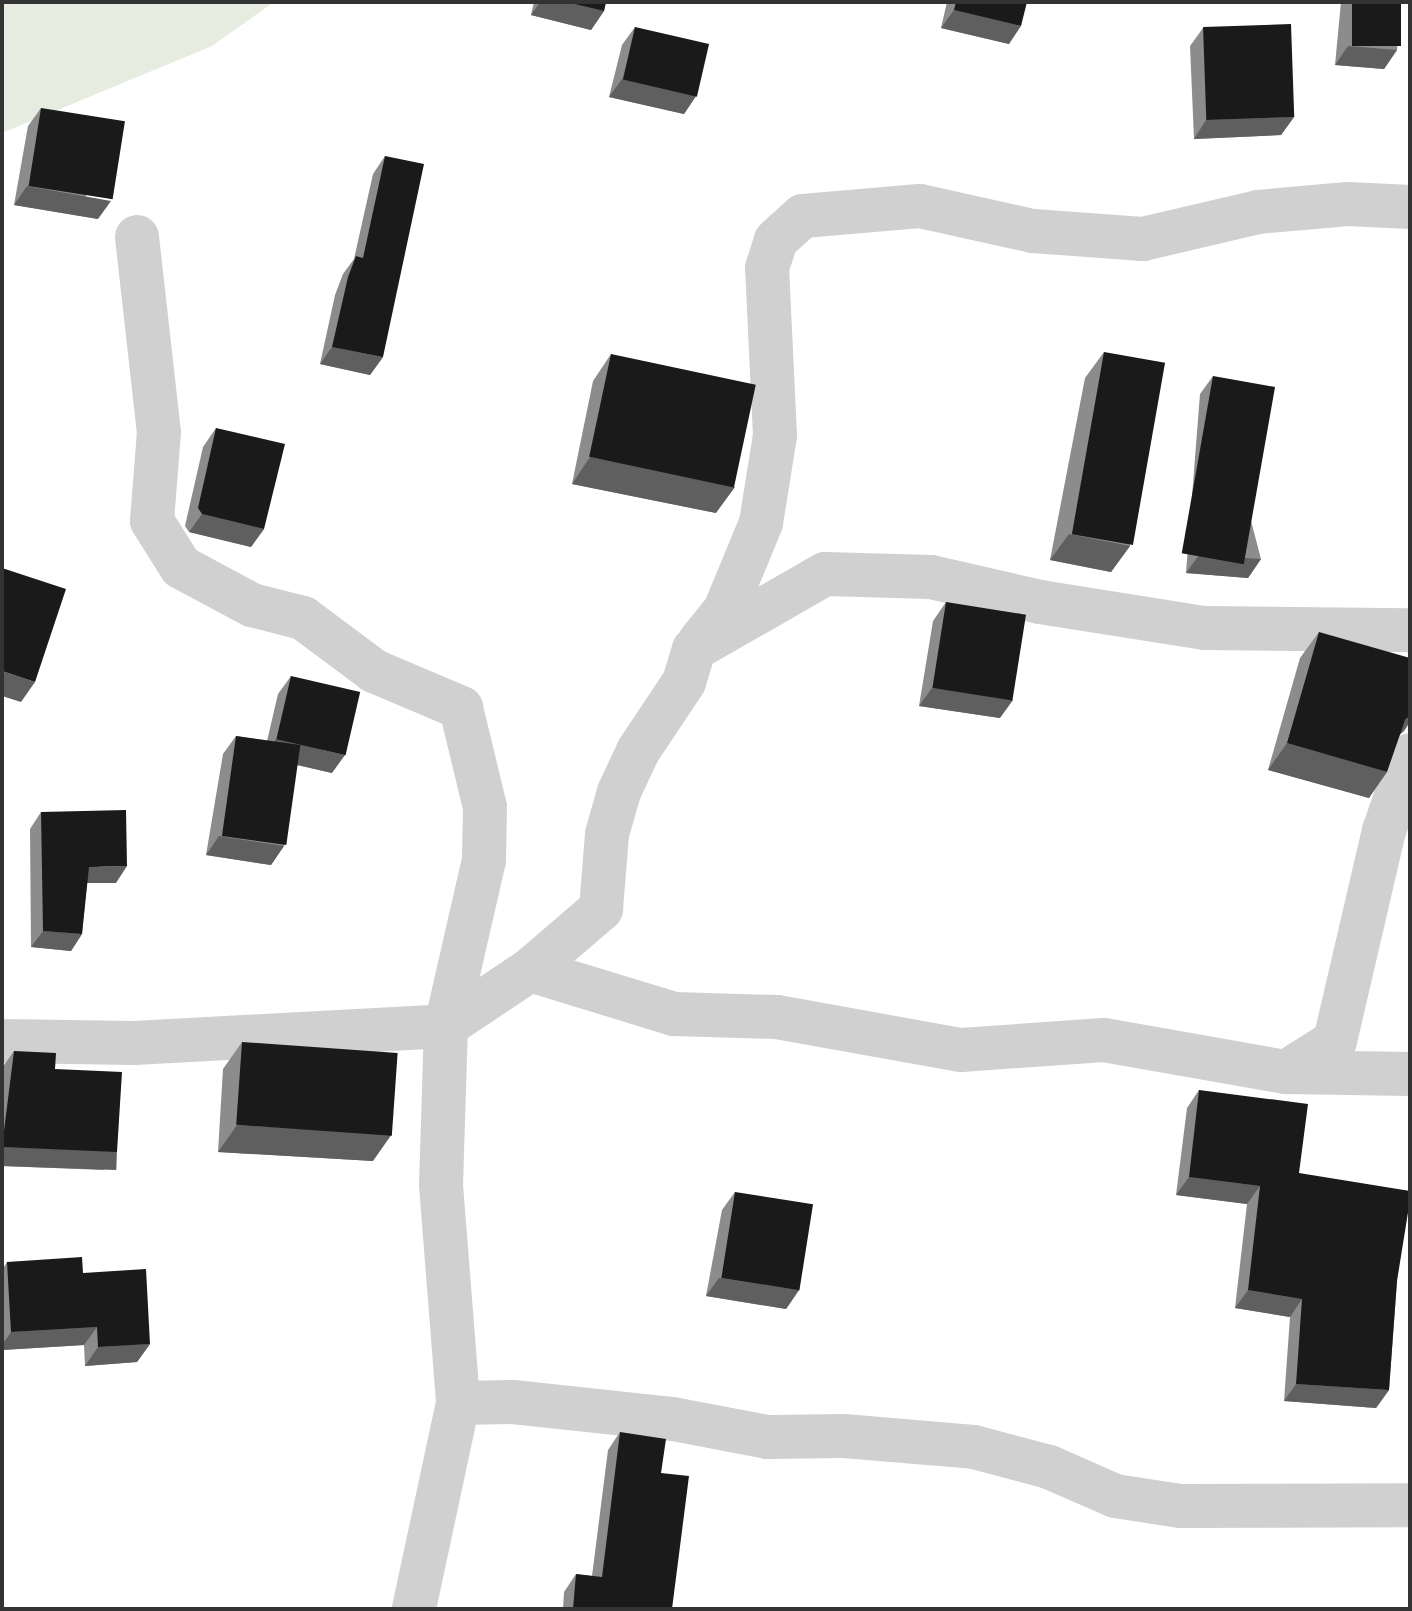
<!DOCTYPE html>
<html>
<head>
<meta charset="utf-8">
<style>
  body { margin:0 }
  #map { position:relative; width:1412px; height:1611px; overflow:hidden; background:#fff; font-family:Raleway,sans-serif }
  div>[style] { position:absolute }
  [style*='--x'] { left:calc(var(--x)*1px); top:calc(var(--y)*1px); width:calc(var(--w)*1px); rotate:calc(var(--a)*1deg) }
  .green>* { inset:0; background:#e6ecdf }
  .minor>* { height:44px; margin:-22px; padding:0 22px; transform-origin:22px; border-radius:22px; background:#d0d0d0 }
  .wall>* { inset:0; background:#8c8c8c }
  .shaded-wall>* { inset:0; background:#5f5f5f; transform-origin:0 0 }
  .building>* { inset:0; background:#1a1a1a; transform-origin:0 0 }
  span { translate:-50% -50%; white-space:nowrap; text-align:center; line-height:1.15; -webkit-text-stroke:8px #fff; paint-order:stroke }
  .frame { position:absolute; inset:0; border:4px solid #333; pointer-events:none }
</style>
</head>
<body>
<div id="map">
  <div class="green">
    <div style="clip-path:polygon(2px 2px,274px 2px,212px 46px,2px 133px)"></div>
  </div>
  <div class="minor">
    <div style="--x:137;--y:237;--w:196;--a:83.6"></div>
    <div style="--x:159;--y:432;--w:89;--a:94.5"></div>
    <div style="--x:152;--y:521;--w:54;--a:57.8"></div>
    <div style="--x:181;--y:567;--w:81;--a:28.2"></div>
    <div style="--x:252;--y:605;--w:53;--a:14.3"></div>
    <div style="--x:303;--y:618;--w:89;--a:36.7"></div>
    <div style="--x:374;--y:671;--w:95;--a:23"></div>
    <div style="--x:461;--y:708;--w:102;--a:76.4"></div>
    <div style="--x:485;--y:807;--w:53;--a:91.1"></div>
    <div style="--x:484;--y:860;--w:170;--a:102.9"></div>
    <div style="--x:446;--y:1026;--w:159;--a:91.8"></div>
    <div style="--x:441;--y:1185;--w:219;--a:85.5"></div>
    <div style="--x:458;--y:1403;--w:211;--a:102.1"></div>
    <div style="--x:700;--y:641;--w:40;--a:-51"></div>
    <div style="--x:725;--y:610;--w:94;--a:-67.5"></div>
    <div style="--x:761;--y:523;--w:88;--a:-80.9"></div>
    <div style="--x:775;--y:436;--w:168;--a:-92.7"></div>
    <div style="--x:767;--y:268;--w:29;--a:-72"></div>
    <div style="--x:776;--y:240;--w:36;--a:-42"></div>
    <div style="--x:803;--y:216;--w:117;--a:-4.9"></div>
    <div style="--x:920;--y:206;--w:116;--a:12.5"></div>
    <div style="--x:1033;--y:231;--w:110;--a:4.2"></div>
    <div style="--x:1143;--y:239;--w:118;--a:-13.2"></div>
    <div style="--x:1258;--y:212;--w:90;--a:-5.1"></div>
    <div style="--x:1348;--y:204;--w:62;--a:2.8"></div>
    <div style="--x:530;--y:970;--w:94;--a:-40.7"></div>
    <div style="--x:601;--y:909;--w:75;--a:-85.4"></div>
    <div style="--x:607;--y:834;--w:44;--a:-74.1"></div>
    <div style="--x:619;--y:792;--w:45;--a:-65.1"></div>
    <div style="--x:638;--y:751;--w:83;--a:-56.3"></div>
    <div style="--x:684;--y:682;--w:34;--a:-73"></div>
    <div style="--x:694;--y:649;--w:151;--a:-29.8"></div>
    <div style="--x:825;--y:574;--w:106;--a:1.6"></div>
    <div style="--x:931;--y:577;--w:112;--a:12.9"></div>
    <div style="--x:1040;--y:602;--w:167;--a:9"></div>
    <div style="--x:1205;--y:628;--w:205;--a:0.6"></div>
    <div style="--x:2;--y:1041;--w:132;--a:0.9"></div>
    <div style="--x:134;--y:1043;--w:312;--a:-3.1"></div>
    <div style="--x:446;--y:1026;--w:101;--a:-33.7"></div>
    <div style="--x:530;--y:970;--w:151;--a:17"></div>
    <div style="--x:674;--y:1014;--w:103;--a:1.7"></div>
    <div style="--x:777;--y:1017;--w:187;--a:10.2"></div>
    <div style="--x:961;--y:1050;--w:143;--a:-4"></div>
    <div style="--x:1104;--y:1040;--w:185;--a:10"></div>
    <div style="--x:1286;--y:1072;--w:124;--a:0.9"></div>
    <div style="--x:1286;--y:1072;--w:58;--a:-32.3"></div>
    <div style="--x:1335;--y:1041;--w:216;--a:-76.9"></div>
    <div style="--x:1384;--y:831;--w:80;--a:-71.1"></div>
    <div style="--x:458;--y:1403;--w:55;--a:-1"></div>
    <div style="--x:513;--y:1402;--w:161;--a:6.1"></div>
    <div style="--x:673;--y:1419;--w:96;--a:10.8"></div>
    <div style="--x:767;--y:1437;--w:77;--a:-0.7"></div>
    <div style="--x:844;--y:1436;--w:130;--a:4.8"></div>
    <div style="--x:974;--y:1447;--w:78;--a:14.9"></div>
    <div style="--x:1049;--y:1467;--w:72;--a:23.7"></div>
    <div style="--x:1115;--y:1496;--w:66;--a:8.7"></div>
    <div style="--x:1180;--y:1506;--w:230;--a:-0.2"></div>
  </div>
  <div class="wall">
    <div style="clip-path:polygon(534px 2px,606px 2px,604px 11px,591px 30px,531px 15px)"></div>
    <div style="clip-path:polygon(947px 2px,1027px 2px,1009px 44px,941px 28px)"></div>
    <div style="clip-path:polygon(1341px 2px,1401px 2px,1397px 50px,1384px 69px,1335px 65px)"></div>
    <div style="clip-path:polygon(635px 27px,696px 96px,684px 114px,609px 97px,622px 45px)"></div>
    <div style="clip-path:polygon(1203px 28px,1294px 117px,1281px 135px,1194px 139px,1190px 46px)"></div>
    <div style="clip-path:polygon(41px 108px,98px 219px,14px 205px,28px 126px)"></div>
    <div style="clip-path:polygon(385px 156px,383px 357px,370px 375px,320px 364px,335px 295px,343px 274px,354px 259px,373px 174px)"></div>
    <div style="clip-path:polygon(1104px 352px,1130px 546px,1111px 572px,1050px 560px,1085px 378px)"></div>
    <div style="clip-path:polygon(611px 354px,716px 513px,572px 484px,593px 381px)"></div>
    <div style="clip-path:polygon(1213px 376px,1261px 559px,1248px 578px,1186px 573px,1200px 394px)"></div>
    <div style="clip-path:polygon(216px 428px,264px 529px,251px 547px,189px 532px,185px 526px,203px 447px)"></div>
    <div style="clip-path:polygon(946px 602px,1000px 718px,919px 706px,933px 621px)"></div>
    <div style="clip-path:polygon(1319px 632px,1404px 731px,1400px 734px,1369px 798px,1268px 770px,1300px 658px)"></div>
    <div style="clip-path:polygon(291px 676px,332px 773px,297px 765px,284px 846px,271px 865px,206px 855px,223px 754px,236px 736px,267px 741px,278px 694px)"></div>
    <div style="clip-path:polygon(41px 812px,116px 883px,87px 883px,82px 934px,71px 951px,31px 947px,30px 829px)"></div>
    <div style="clip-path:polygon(242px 1042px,373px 1161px,218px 1152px,223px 1069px)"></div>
    <div style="clip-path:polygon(14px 1051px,55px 1069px,104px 1170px,2px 1166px,2px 1068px)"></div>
    <div style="clip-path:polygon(1199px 1090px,1299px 1173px,1397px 1281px,1389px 1390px,1376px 1408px,1284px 1401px,1290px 1317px,1235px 1308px,1247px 1204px,1176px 1195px,1187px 1108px)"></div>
    <div style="clip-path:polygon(735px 1192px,799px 1290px,786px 1309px,706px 1296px,722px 1210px)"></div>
    <div style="clip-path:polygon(7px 1262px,83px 1273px,150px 1344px,137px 1362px,85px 1366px,84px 1345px,2px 1350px,2px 1270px)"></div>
    <div style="clip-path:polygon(620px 1432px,661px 1473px,672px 1609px,563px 1609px,564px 1592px,576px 1574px,592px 1576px,608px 1450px)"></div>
  </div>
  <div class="shaded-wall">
    <div style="clip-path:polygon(540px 2px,566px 2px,604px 11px,591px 30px,531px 15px)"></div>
    <div style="clip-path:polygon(954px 10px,1021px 26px,1009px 44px,941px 28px)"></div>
    <div style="clip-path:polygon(1348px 46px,1397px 50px,1384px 69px,1335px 65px)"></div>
    <div style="clip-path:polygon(622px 79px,696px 96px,684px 114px,609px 97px)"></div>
    <div style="clip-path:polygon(1294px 117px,1281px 135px,1194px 139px,1206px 120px)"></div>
    <div style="clip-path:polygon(27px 186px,111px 201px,98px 219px,14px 205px)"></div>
    <div style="clip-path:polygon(332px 347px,383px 357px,370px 375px,320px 364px)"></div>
    <div style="clip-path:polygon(590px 457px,735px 487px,716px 513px,572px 484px)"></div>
    <div style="clip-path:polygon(202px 514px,264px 529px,251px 547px,189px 532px)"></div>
    <div style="clip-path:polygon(1069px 534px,1130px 546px,1111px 572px,1050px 560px)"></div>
    <div style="clip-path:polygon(1199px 555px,1261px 559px,1248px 578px,1186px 573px)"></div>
    <div style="clip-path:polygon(2px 671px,35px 682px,21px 702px,2px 696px)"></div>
    <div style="clip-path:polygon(932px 688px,1013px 700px,1000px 718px,919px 706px)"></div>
    <div style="clip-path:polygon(1410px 716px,1410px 722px,1404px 731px,1387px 746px,1405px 720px)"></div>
    <div style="clip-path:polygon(276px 739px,345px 755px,332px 773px,263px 757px)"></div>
    <div style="clip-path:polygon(1287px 743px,1387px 772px,1369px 798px,1268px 770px)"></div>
    <div style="clip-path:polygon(219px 836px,284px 846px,271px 865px,206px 855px)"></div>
    <div style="clip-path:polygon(127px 866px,116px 883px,77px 883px,89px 867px)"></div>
    <div style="clip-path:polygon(43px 931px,82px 934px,71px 951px,31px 947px)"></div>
    <div style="clip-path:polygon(237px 1125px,392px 1134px,373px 1161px,218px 1152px)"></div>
    <div style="left:2px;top:1147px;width:115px;height:19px;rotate:2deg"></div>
    <div style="clip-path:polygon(1189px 1177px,1260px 1186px,1247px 1204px,1176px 1195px)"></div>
    <div style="clip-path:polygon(719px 1278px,799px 1290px,786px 1309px,706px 1296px)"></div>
    <div style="clip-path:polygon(1248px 1290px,1302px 1299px,1290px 1317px,1235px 1308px)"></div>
    <div style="clip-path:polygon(97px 1327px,84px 1345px,2px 1350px,2px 1345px,11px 1332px)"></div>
    <div style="clip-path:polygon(150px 1344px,137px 1362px,85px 1366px,98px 1347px)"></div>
    <div style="clip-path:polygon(1296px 1384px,1389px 1390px,1376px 1408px,1284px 1401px)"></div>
  </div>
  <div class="building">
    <div style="clip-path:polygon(566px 2px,606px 2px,604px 11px)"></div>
    <div style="clip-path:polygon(956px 2px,1027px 2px,1021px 26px,954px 10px)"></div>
    <div style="left:1352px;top:2px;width:49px;height:44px"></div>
    <div style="left:1291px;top:24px;width:93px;height:88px;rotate:88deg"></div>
    <div style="left:635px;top:27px;width:76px;height:54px;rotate:13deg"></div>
    <div style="left:41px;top:108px;width:85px;height:79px;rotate:9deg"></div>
    <div style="clip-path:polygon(385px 156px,424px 164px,383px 357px,332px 347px,348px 277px,356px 256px,363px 258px)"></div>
    <div style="left:1104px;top:352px;width:62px;height:185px;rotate:10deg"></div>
    <div style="left:611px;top:354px;width:148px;height:105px;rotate:12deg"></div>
    <div style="left:1213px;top:376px;width:63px;height:180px;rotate:10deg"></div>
    <div style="clip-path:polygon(216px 428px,285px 444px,264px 529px,202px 514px,198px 508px)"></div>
    <div style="clip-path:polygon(2px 568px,66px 589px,35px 682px,2px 671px)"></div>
    <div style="left:946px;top:602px;width:81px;height:87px;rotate:9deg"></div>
    <div style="clip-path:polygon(1319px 632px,1410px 658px,1410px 716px,1405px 720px,1387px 772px,1287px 743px)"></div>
    <div style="left:291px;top:676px;width:71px;height:65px;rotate:13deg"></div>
    <div style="left:236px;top:736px;width:65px;height:101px;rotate:8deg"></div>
    <div style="clip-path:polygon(126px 810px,127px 866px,89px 867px,82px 934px,43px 931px,41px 812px)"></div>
    <div style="left:242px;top:1042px;width:156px;height:83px;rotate:4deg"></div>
    <div style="clip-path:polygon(14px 1051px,56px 1053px,55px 1069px,122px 1072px,117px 1152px,2px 1147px)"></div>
    <div style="clip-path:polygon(1199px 1090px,1308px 1104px,1299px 1173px,1410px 1191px,1410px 1200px,1397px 1281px,1389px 1390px,1296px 1384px,1302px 1299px,1248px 1290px,1260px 1186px,1189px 1177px)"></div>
    <div style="left:735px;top:1192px;width:79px;height:87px;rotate:9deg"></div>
    <div style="clip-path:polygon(82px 1257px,83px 1273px,146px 1269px,150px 1344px,98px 1347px,97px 1327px,11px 1332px,7px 1262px)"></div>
    <div style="clip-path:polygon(620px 1432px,666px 1439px,661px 1473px,689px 1476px,672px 1609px,573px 1609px,576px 1574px,602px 1577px)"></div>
  </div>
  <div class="frame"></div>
</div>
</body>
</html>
